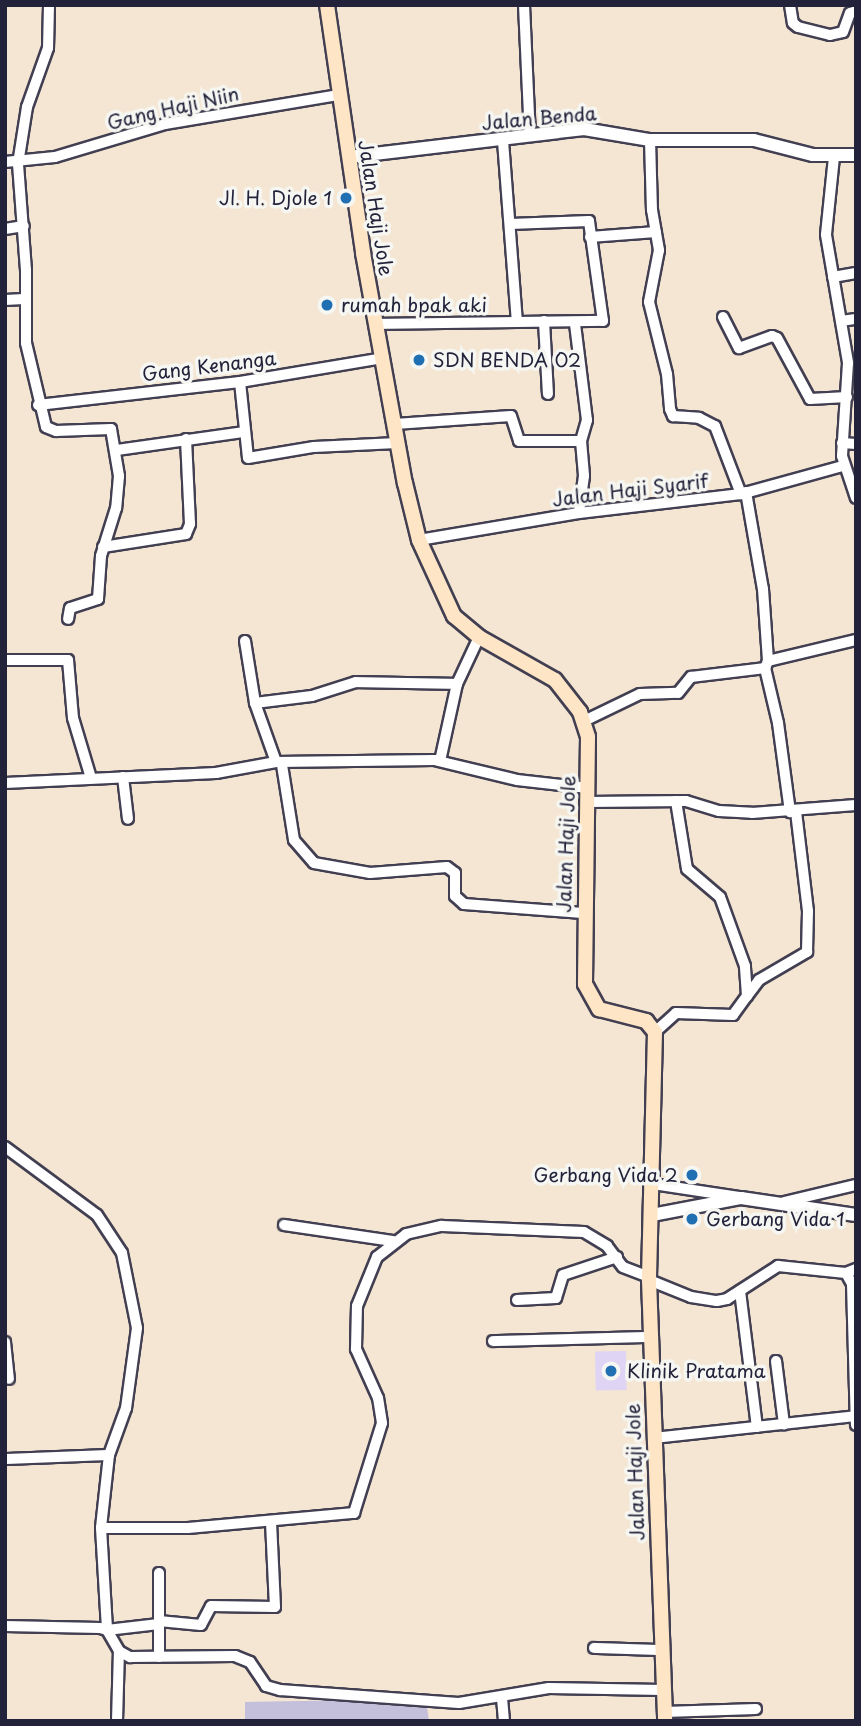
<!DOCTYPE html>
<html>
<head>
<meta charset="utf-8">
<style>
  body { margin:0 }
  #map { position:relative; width:861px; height:1726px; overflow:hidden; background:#f4e6d2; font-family:"Playpen Sans",sans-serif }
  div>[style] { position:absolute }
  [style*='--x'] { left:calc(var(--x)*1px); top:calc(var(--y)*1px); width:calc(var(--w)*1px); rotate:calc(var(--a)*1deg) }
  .built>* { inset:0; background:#e0d4f4; transform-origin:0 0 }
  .industrial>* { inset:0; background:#c4c0db }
  .roads { filter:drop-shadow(2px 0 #423f52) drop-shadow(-2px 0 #423f52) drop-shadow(0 2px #423f52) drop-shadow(0 -2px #423f52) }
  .minor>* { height:10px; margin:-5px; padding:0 5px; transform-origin:5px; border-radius:5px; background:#fff }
  .tertiary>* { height:12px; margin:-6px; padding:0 6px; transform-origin:6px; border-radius:6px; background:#fff }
  .secondary>* { height:14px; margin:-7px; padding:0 7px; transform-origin:7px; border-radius:7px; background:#fee5c5 }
  .dots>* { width:19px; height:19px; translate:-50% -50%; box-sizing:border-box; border:4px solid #f6f6f2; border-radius:50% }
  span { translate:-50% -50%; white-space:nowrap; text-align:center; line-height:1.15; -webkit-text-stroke:7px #f6f6f2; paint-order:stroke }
  .street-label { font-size:19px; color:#22223b }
  .poi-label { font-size:19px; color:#22223b }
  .right { translate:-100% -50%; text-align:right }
  .left { translate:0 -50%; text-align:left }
  .frame { position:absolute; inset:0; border:7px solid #22223b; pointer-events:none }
</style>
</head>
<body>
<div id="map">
  <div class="built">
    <div style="left:626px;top:1351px;width:39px;height:31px;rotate:89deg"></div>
  </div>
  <div class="industrial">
    <div style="clip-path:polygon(426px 1699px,429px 1721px,245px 1721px,245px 1702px)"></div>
  </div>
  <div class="roads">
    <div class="minor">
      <div style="--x:49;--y:5;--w:43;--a:91.3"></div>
      <div style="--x:48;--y:48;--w:63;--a:109.6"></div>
      <div style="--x:27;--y:107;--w:58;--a:99"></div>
      <div style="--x:18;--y:164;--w:106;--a:85.7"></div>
      <div style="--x:26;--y:270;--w:73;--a:90"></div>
      <div style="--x:26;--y:343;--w:86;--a:76.6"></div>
      <div style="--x:46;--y:427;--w:11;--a:22"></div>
      <div style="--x:56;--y:431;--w:55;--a:-2.1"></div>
      <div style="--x:111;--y:429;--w:48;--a:80.3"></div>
      <div style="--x:119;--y:476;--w:32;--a:95"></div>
      <div style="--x:116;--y:508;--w:50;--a:107.4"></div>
      <div style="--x:101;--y:556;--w:43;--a:94"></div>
      <div style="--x:98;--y:599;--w:29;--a:162"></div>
      <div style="--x:70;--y:608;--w:11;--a:100"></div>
      <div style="--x:524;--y:5;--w:131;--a:87.4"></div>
      <div style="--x:790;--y:5;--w:18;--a:81"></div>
      <div style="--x:793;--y:23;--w:6;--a:39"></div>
      <div style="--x:798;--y:27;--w:33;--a:14"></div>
      <div style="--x:830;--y:35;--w:13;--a:-13"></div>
      <div style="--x:843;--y:32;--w:20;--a:-70"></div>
      <div style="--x:850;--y:13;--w:6;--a:-18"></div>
      <div style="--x:650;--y:140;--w:70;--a:88.4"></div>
      <div style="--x:652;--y:210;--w:41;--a:80.1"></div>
      <div style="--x:659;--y:250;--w:53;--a:100.9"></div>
      <div style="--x:649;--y:302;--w:74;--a:76"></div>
      <div style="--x:667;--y:374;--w:35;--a:85"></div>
      <div style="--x:670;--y:409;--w:8;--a:67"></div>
      <div style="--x:673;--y:416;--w:26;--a:4"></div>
      <div style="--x:699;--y:418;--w:18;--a:27"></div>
      <div style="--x:715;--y:426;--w:73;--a:69.1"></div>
      <div style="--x:503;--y:141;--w:181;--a:85.6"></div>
      <div style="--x:834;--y:157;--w:78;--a:95.9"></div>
      <div style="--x:826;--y:235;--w:130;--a:80.2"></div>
      <div style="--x:848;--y:363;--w:93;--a:93.7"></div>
      <div style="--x:842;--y:456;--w:44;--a:71.6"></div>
      <div style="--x:5;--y:162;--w:50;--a:-5.7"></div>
      <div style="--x:55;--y:157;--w:115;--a:-16.7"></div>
      <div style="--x:165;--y:124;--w:175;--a:-9.5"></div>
      <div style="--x:5;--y:229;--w:19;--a:-9"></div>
      <div style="--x:590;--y:237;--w:66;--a:-4.3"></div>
      <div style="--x:833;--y:277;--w:23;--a:-10"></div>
      <div style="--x:5;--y:300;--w:19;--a:-3"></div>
      <div style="--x:723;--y:317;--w:35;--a:63"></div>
      <div style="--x:739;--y:348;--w:35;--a:-20"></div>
      <div style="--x:772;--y:336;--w:5;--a:22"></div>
      <div style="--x:777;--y:338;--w:69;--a:61.6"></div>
      <div style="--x:810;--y:399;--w:37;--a:-3"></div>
      <div style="--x:544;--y:321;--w:73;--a:86.9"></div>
      <div style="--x:841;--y:321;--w:15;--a:-8"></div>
      <div style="--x:377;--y:324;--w:226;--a:-0.8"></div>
      <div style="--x:603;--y:321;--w:101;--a:-98"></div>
      <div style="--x:589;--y:221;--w:79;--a:177.8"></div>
      <div style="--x:575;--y:324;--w:97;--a:82.9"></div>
      <div style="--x:587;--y:420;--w:22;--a:106"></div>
      <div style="--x:581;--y:441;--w:35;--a:85"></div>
      <div style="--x:584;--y:476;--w:37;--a:98"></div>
      <div style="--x:240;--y:382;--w:76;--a:84"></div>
      <div style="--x:248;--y:458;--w:67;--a:-9.5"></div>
      <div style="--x:314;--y:447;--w:83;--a:-2.8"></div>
      <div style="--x:38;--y:405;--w:203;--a:-6.5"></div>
      <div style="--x:240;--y:382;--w:146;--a:-9.5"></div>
      <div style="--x:395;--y:424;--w:116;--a:-3.9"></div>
      <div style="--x:511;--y:416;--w:26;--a:72"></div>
      <div style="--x:519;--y:441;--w:62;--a:0"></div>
      <div style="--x:842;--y:443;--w:14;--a:4"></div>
      <div style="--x:117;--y:450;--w:127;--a:-8.1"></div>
      <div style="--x:746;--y:492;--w:98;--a:80.1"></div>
      <div style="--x:763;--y:589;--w:72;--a:86"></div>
      <div style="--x:768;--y:661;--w:8;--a:113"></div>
      <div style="--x:765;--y:668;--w:57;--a:76.7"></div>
      <div style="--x:778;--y:723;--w:90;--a:82.3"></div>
      <div style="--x:419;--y:540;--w:162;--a:-9.6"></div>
      <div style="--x:579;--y:513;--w:163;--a:-6.7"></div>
      <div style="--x:741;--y:494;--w:106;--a:-15.4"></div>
      <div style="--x:103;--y:547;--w:84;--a:-8.9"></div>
      <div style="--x:186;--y:534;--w:11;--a:-68"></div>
      <div style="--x:190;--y:524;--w:85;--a:-92.7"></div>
      <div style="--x:245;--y:641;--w:63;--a:80.8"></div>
      <div style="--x:5;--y:660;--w:63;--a:0"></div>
      <div style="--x:68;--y:660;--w:58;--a:85.1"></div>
      <div style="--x:73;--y:718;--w:63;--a:73.3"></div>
      <div style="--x:768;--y:661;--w:90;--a:-13.4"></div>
      <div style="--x:584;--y:721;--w:62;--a:-25.7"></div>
      <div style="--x:640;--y:694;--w:38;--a:-2"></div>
      <div style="--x:678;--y:693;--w:21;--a:-51"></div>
      <div style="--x:691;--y:677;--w:75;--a:-6.9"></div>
      <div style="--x:440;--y:761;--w:79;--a:-77.6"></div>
      <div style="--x:457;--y:684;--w:52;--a:-64.9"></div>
      <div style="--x:276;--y:762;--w:63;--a:-109.6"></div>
      <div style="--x:255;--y:703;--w:57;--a:-7"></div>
      <div style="--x:312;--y:696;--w:46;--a:-17.7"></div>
      <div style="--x:356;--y:682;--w:101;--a:1.1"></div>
      <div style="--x:282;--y:765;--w:76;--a:80.9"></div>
      <div style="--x:294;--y:840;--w:30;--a:49"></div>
      <div style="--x:314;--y:863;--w:57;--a:10.1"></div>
      <div style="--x:370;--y:873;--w:77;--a:-4.5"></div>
      <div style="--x:447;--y:867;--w:10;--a:37"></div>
      <div style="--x:455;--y:873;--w:23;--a:90"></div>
      <div style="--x:455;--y:896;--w:12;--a:42"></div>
      <div style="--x:464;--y:904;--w:119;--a:4.3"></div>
      <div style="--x:123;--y:777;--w:42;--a:83.2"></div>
      <div style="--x:5;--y:783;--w:211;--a:-2.7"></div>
      <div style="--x:216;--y:773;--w:61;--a:-10.4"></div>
      <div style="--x:276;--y:762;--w:158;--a:-0.7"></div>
      <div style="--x:434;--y:760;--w:85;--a:13.5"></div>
      <div style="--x:517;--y:780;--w:71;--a:6.4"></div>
      <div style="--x:587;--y:802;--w:99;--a:-0.6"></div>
      <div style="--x:686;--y:801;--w:34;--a:17"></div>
      <div style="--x:719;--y:811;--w:33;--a:3"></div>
      <div style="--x:752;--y:813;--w:104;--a:-4.4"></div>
      <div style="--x:747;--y:996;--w:20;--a:-53"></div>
      <div style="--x:759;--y:980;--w:56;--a:-30.3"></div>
      <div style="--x:807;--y:952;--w:41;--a:-88.6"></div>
      <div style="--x:808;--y:911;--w:100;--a:-96.9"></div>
      <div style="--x:655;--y:1032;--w:28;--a:-42"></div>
      <div style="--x:676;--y:1013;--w:57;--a:2"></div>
      <div style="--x:733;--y:1015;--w:24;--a:-54"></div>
      <div style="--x:747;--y:996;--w:30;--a:-94"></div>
      <div style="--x:745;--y:966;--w:73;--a:-109.9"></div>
      <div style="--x:720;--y:897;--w:43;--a:-139.7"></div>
      <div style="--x:687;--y:869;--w:69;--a:-99.2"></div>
      <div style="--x:5;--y:1147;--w:114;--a:36.5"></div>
      <div style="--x:97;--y:1215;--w:45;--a:56.7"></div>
      <div style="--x:122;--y:1253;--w:76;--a:78.7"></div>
      <div style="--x:137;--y:1328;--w:81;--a:97.8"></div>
      <div style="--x:126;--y:1408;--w:50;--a:109.9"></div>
      <div style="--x:109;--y:1455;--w:73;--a:96.3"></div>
      <div style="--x:101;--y:1528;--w:102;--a:86.6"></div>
      <div style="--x:107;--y:1630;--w:52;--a:-6.6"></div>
      <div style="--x:653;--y:1184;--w:87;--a:8.6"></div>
      <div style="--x:784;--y:1202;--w:74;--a:-13.3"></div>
      <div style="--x:284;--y:1225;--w:110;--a:8.4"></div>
      <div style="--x:846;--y:1273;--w:13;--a:61"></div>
      <div style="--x:852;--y:1284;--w:141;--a:88.4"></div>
      <div style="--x:649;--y:1280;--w:45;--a:22"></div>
      <div style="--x:691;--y:1297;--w:26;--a:9"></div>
      <div style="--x:717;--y:1301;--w:10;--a:-11"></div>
      <div style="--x:727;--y:1299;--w:61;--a:-32.9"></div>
      <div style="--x:778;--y:1266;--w:68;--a:5.9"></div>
      <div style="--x:846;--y:1273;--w:11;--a:-22"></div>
      <div style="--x:740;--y:1291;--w:137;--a:82.9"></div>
      <div style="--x:517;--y:1300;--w:39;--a:-3"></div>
      <div style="--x:556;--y:1298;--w:24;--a:-73"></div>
      <div style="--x:563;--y:1275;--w:57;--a:-18.4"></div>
      <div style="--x:493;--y:1341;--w:157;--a:-1.5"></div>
      <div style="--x:5;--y:1342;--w:37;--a:84"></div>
      <div style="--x:776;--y:1361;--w:64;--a:82.8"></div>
      <div style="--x:654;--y:1438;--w:202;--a:-6.2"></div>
      <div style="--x:5;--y:1459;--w:104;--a:-2.2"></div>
      <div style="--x:101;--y:1528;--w:87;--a:0"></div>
      <div style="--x:188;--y:1528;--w:167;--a:-5.2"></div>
      <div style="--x:354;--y:1513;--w:94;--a:-72.7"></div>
      <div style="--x:382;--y:1423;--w:25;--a:-99"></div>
      <div style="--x:378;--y:1398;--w:54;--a:-114.2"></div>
      <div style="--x:356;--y:1349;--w:43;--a:-88.7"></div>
      <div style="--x:357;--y:1306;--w:53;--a:-67.8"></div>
      <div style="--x:377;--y:1257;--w:37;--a:-38"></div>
      <div style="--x:406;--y:1234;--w:37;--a:-13"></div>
      <div style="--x:442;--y:1226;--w:142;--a:2.4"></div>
      <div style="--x:584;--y:1232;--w:27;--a:31"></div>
      <div style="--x:607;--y:1246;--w:26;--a:53"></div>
      <div style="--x:623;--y:1267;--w:28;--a:21"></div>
      <div style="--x:159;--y:1573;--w:84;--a:90"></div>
      <div style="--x:159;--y:1621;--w:42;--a:5.4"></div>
      <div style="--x:201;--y:1625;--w:21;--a:-62"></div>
      <div style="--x:211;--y:1606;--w:64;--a:0.9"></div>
      <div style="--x:275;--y:1607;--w:84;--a:-92.7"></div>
      <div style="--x:5;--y:1626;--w:95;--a:1.2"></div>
      <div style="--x:100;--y:1628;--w:7;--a:16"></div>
      <div style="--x:107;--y:1630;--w:24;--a:60"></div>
      <div style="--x:119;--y:1651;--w:13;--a:29"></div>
      <div style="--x:130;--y:1657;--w:105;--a:-0.5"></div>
      <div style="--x:235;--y:1656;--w:16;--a:22"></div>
      <div style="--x:250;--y:1662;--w:29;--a:56"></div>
      <div style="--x:266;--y:1686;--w:15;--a:16"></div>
      <div style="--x:280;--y:1690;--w:179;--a:4.2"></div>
      <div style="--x:459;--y:1703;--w:91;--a:-9.5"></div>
      <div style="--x:549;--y:1688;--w:114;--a:1"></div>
      <div style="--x:594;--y:1648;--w:67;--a:1.7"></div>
      <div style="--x:502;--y:1698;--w:23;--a:85"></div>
      <div style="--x:664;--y:1712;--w:92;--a:-1.9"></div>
      <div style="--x:117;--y:1721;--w:70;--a:-88.4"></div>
    </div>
    <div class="tertiary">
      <div style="--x:349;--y:157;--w:237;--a:-6.8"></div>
      <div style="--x:584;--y:129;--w:67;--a:9.5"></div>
      <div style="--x:650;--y:140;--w:104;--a:0"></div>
      <div style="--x:754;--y:140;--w:61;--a:14.3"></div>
      <div style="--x:813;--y:155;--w:43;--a:0"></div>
      <div style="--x:652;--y:1215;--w:91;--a:-10.8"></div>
      <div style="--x:741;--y:1198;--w:116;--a:8.4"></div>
    </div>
    <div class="secondary">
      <div style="--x:327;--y:5;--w:251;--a:81.7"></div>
      <div style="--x:363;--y:253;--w:234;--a:79.7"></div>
      <div style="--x:405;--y:483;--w:59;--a:76.2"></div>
      <div style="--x:419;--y:540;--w:84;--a:65.3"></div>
      <div style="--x:454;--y:616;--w:33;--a:40"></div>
      <div style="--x:479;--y:637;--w:87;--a:29.5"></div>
      <div style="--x:555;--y:680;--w:41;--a:52"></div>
      <div style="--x:580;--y:712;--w:26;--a:72"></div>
      <div style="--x:588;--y:737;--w:247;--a:90.7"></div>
      <div style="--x:585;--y:984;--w:29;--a:61"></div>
      <div style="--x:599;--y:1009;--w:49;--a:14.3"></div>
      <div style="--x:646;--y:1021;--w:14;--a:51"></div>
      <div style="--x:655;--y:1032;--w:248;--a:91.4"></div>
      <div style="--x:649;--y:1280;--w:441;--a:87.9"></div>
    </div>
  </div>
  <div class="dots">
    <div style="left:346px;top:198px;background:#1f6fb2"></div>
    <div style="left:327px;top:305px;background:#1f6fb2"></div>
    <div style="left:419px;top:360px;background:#1f6fb2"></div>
    <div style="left:692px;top:1175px;background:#1f6fb2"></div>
    <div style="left:692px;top:1219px;background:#1f6fb2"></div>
    <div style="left:611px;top:1371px;background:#1f6fb2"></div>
  </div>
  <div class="street-label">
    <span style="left:173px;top:108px;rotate:-13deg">Gang Haji Niin</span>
    <span style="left:539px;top:118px;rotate:-5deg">Jalan Benda</span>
    <span style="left:376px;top:208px;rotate:81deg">Jalan Haji Jole</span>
    <span style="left:209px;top:366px;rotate:-7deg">Gang Kenanga</span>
    <span style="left:630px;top:490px;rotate:-7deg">Jalan Haji Syarif</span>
    <span style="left:566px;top:844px;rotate:-88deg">Jalan Haji Jole</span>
    <span style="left:635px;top:1472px;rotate:-92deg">Jalan Haji Jole</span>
  </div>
  <div class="poi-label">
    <span class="right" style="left:332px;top:198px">Jl. H. Djole 1</span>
    <span class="left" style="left:341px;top:305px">rumah bpak aki</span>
    <span class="left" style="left:433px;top:360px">SDN BENDA 02</span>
    <span class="right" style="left:678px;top:1175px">Gerbang Vida 2</span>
    <span class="left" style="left:706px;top:1219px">Gerbang Vida 1</span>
    <span class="left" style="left:627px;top:1371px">Klinik Pratama</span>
  </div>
  <div class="frame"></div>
</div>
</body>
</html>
